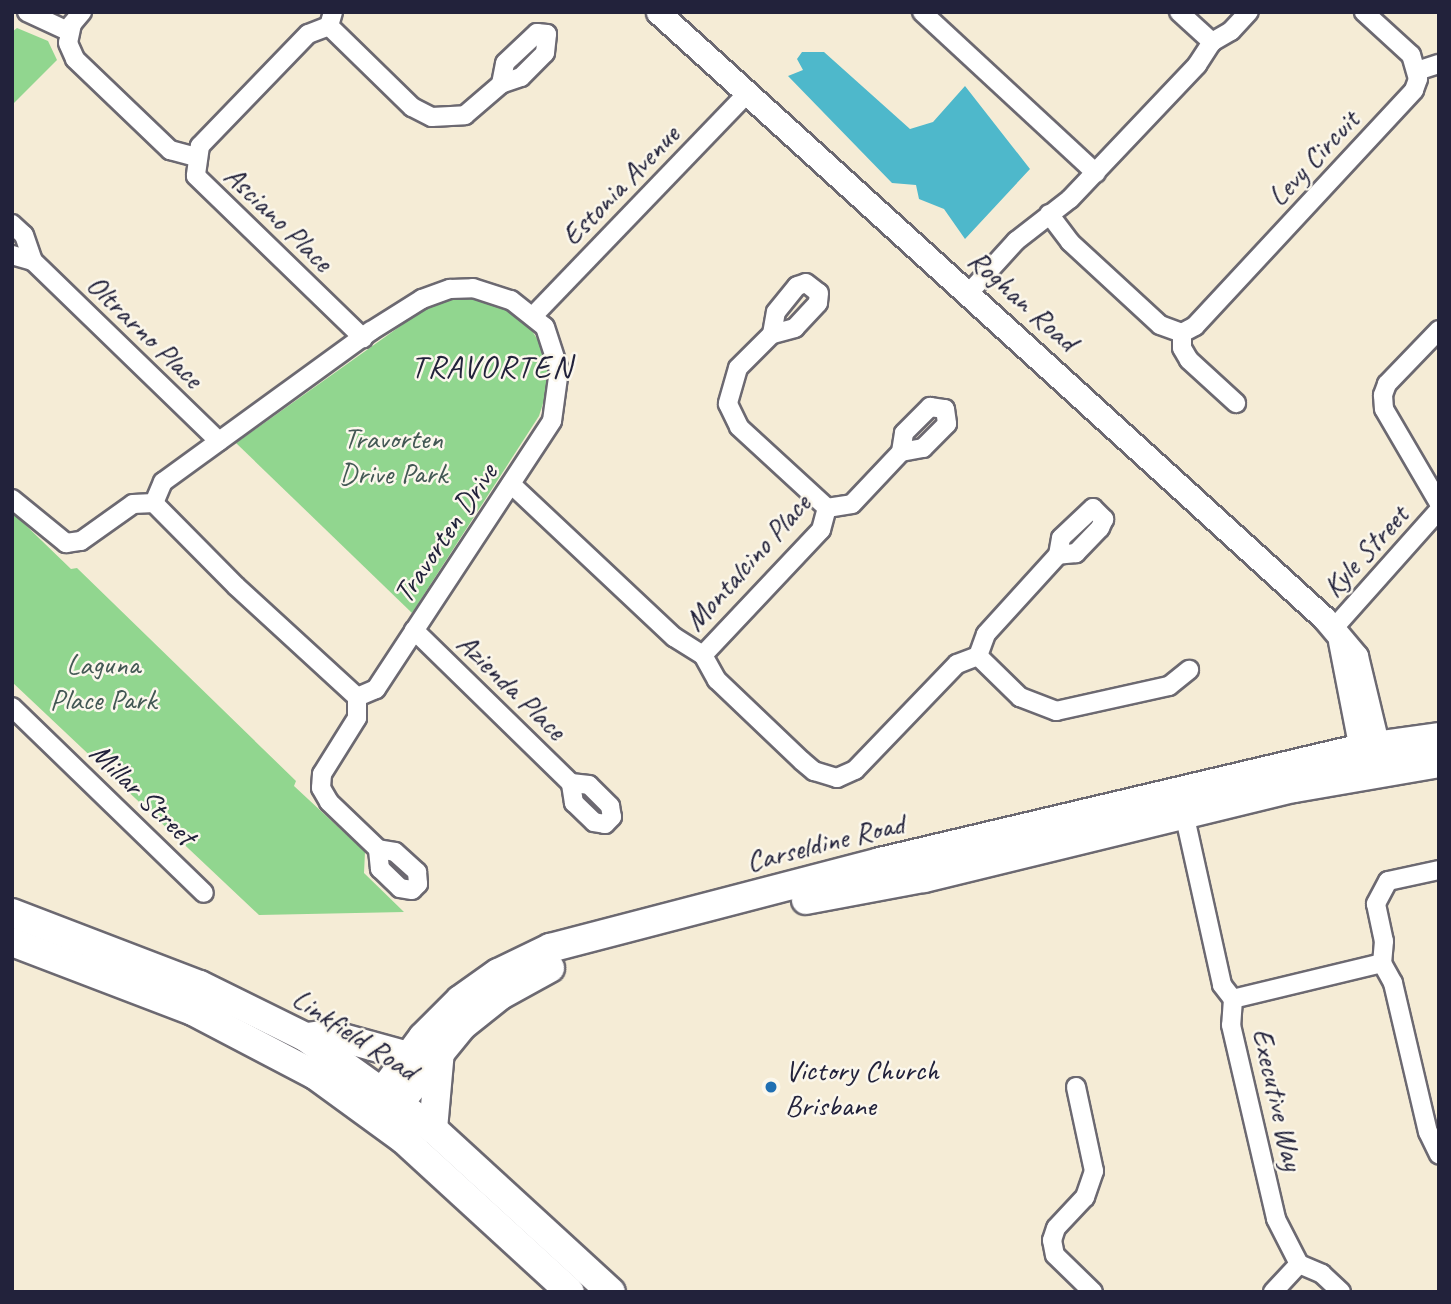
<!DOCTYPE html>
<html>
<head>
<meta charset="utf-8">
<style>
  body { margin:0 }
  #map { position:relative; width:1451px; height:1304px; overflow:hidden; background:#f5ecd6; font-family:Caveat,sans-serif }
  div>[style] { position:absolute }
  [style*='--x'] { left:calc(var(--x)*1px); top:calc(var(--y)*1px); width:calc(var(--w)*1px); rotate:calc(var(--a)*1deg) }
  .green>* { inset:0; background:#91d68f }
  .water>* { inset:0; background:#4eb8cb }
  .roads { filter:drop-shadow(2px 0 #6c6971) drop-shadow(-2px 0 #6c6971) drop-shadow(0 2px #6c6971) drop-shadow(0 -2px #6c6971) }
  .minor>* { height:18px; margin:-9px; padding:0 9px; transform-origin:9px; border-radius:9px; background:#fff }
  .tertiary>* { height:23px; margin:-11.5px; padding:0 11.5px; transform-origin:11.5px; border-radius:11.5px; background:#fff }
  .primary>* { height:28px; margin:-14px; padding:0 14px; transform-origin:14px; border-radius:14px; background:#fff }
  .dots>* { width:19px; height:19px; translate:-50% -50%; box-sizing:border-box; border:4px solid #fbf7ec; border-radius:50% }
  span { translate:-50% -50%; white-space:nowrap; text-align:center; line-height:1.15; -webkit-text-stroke:5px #fbf7ec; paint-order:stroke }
  .street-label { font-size:30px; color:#22223b }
  .park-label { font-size:30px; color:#435854 }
  .poi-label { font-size:30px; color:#22223b }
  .left { translate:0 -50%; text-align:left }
  .neighbourhood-label { font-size:32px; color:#22223b; letter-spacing:2px }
  .frame { position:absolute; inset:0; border:14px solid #22223b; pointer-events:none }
</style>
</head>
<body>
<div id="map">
  <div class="green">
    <div style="clip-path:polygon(17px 28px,48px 41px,57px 60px,12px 105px,12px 32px)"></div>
    <div style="clip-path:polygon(455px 297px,489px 301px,526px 321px,544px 350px,549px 371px,547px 391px,539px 416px,412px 613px,236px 443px,430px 305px)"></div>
    <div style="clip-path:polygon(12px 512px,71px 569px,77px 568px,296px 781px,294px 786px,365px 852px,364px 873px,404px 912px,259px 915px,12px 682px)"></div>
  </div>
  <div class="water">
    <div style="clip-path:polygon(802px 52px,824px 52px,910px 129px,933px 122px,965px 86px,1030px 169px,965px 239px,944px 209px,919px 199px,916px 185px,892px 183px,788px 76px,803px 70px,797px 59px)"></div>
  </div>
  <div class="roads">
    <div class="minor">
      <div style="--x:27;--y:12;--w:47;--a:24.9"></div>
      <div style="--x:82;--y:12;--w:16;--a:130"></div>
      <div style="--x:72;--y:24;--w:19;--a:102"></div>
      <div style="--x:68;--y:43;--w:17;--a:66"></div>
      <div style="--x:75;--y:59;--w:132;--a:43.8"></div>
      <div style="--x:170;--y:150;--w:27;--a:15"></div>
      <div style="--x:333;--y:12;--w:15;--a:106"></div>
      <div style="--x:329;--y:26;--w:22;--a:159"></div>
      <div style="--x:308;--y:34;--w:156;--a:134"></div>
      <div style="--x:200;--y:146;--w:30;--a:98"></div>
      <div style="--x:196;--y:176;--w:233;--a:44.1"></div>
      <div style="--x:922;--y:12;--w:237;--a:42.8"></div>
      <div style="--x:1179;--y:12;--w:45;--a:42.3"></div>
      <div style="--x:329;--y:26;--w:116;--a:44.3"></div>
      <div style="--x:412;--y:107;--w:22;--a:27"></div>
      <div style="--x:432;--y:117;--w:33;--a:-3"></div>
      <div style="--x:465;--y:115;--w:48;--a:-40.7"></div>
      <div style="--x:537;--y:33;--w:10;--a:6"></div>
      <div style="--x:547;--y:34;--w:19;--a:96"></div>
      <div style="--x:545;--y:53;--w:34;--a:135"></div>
      <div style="--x:521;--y:77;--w:21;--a:161"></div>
      <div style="--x:501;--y:84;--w:21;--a:-79"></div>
      <div style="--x:505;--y:63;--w:44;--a:-43.2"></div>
      <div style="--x:1417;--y:71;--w:23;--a:-18"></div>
      <div style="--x:1049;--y:214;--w:35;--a:53"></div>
      <div style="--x:1070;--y:242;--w:122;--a:42.7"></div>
      <div style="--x:1160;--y:325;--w:23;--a:20"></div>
      <div style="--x:1182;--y:333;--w:15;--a:-28"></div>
      <div style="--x:1195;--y:326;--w:322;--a:-47.1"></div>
      <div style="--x:1414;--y:90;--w:12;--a:-70"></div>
      <div style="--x:1418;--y:79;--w:25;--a:-106"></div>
      <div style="--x:1411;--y:55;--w:64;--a:-137.5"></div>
      <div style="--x:12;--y:224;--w:16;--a:43"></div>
      <div style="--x:24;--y:235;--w:28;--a:71"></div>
      <div style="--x:33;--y:261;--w:259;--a:44.1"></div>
      <div style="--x:12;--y:255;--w:22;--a:16"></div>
      <div style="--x:806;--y:283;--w:16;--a:38"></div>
      <div style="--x:819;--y:293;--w:10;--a:96"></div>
      <div style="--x:818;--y:303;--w:34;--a:133"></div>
      <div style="--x:795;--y:328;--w:24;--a:165"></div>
      <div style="--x:772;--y:334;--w:22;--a:-80"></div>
      <div style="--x:776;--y:312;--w:33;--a:-51"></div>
      <div style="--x:797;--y:286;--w:9;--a:-18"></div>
      <div style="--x:473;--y:288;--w:40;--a:18"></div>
      <div style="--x:511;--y:300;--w:43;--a:38.5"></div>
      <div style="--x:545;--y:327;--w:45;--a:72"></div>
      <div style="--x:559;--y:370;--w:51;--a:97.8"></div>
      <div style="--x:552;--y:421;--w:321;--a:123.3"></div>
      <div style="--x:376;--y:689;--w:21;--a:157"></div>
      <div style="--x:357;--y:697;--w:164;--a:-137.5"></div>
      <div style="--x:236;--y:586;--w:117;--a:-134.7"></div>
      <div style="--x:154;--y:503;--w:23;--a:-67"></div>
      <div style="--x:163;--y:482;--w:257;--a:-36"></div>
      <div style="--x:371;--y:331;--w:60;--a:-32.1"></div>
      <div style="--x:422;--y:299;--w:30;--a:-20"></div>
      <div style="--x:450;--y:289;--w:23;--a:-2"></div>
      <div style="--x:967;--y:295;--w:73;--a:-47.8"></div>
      <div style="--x:1016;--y:241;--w:68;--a:-37.9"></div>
      <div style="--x:1070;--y:199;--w:185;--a:-46.5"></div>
      <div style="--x:1197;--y:65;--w:27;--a:-57"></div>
      <div style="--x:1212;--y:42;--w:22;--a:-30"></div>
      <div style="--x:1231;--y:31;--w:26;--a:-47"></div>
      <div style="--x:533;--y:316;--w:308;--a:-46.1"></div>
      <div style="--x:1439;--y:330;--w:75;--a:133.9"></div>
      <div style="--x:1387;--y:384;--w:12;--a:110"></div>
      <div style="--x:1383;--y:395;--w:14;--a:86"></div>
      <div style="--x:1384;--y:409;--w:109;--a:59.7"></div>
      <div style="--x:1182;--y:333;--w:15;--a:90"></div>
      <div style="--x:1182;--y:348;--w:14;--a:60"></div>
      <div style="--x:1189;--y:360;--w:64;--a:42.5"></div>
      <div style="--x:772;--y:334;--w:48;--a:135"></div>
      <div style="--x:738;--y:368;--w:37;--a:106"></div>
      <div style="--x:728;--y:404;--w:25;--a:64"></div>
      <div style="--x:739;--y:427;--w:120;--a:42.6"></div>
      <div style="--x:930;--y:407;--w:15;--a:8"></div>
      <div style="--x:945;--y:409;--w:15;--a:82"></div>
      <div style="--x:947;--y:424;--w:34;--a:135"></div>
      <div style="--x:923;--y:448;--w:22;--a:170"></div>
      <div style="--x:901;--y:452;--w:19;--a:-81"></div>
      <div style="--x:904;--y:433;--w:37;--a:-45"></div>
      <div style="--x:511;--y:484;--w:224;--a:43.2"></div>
      <div style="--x:674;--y:637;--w:34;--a:32"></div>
      <div style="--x:703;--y:655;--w:172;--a:-46.7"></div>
      <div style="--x:821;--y:530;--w:23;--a:-75"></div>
      <div style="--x:827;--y:508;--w:25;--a:-9"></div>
      <div style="--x:852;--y:504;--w:71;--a:-46.7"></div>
      <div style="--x:12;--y:499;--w:70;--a:39.2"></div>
      <div style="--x:66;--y:543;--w:15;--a:-8"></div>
      <div style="--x:81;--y:541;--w:64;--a:-35.4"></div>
      <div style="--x:133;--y:504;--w:21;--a:-3"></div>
      <div style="--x:1093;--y:508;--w:16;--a:45"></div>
      <div style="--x:1104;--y:519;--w:10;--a:114"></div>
      <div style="--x:1100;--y:528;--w:35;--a:134"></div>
      <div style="--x:1076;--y:553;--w:18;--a:174"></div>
      <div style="--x:1058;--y:555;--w:17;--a:-80"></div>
      <div style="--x:1061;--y:538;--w:44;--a:-43.2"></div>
      <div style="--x:1333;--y:629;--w:159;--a:-48.3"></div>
      <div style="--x:414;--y:630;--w:219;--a:44.3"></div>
      <div style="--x:703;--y:655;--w:29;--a:61"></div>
      <div style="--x:717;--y:680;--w:117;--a:43.6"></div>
      <div style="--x:802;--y:761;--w:16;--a:40"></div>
      <div style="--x:814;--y:771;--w:24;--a:17"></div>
      <div style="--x:837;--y:778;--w:20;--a:-24"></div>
      <div style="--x:855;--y:770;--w:147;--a:-46.1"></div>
      <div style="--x:957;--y:664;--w:22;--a:-21"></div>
      <div style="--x:978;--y:656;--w:23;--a:-70"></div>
      <div style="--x:986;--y:634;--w:107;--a:-47.7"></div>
      <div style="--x:978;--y:656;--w:59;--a:44.3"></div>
      <div style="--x:1020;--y:697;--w:39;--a:21"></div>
      <div style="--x:1056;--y:711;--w:116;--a:-12.5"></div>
      <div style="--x:1169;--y:686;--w:26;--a:-39"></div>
      <div style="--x:357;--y:697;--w:21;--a:90"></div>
      <div style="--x:357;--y:718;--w:66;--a:122"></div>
      <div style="--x:322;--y:774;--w:14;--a:94"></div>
      <div style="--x:321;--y:788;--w:16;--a:60"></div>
      <div style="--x:329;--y:802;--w:68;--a:43.8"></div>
      <div style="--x:12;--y:707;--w:267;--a:44.1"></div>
      <div style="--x:571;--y:783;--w:18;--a:6"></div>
      <div style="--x:589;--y:785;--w:30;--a:45"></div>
      <div style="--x:610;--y:806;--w:11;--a:80"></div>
      <div style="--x:612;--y:817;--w:10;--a:135"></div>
      <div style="--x:605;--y:824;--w:11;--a:-170"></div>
      <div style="--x:594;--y:822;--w:28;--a:-136"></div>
      <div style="--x:574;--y:803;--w:20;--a:-99"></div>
      <div style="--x:1184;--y:813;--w:176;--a:77.5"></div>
      <div style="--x:1222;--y:985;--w:18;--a:52"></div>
      <div style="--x:1233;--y:999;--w:26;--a:94"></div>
      <div style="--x:1231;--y:1025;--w:199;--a:76.9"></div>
      <div style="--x:1276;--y:1219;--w:51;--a:62.9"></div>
      <div style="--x:1299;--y:1264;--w:25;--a:23"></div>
      <div style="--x:1322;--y:1274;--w:26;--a:43"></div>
      <div style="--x:378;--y:849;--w:17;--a:10"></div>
      <div style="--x:395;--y:852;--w:30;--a:42"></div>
      <div style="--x:417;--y:872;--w:12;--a:85"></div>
      <div style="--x:418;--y:884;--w:8;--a:135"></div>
      <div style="--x:412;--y:890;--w:12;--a:-171"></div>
      <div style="--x:400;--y:888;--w:28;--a:-136"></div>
      <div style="--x:380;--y:869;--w:20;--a:-96"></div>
      <div style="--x:1439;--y:870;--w:52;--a:167.8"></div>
      <div style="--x:1388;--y:881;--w:26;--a:118"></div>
      <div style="--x:1376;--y:904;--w:38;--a:78"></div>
      <div style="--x:1384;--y:941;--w:22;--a:95"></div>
      <div style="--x:1382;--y:963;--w:23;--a:61"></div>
      <div style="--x:1393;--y:983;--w:153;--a:76.8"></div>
      <div style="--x:1428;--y:1132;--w:25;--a:64"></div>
      <div style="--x:1233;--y:999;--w:153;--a:-13.6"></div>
      <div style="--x:1076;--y:1087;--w:86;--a:77.9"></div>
      <div style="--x:1094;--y:1171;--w:28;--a:109"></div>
      <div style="--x:1085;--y:1197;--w:42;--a:133.1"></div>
      <div style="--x:1056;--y:1228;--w:13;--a:108"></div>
      <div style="--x:1052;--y:1240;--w:15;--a:79"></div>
      <div style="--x:1055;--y:1255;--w:53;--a:44.2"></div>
      <div style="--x:1273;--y:1292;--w:38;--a:-47"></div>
    </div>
    <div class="tertiary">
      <div style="--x:658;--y:12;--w:900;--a:42.3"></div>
      <div style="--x:1324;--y:618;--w:50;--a:49.9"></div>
      <div style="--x:1356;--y:656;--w:107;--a:76.5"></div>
      <div style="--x:1340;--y:641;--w:125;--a:79"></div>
    </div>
    <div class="primary">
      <div style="--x:806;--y:900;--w:120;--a:-10.6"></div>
      <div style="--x:924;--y:878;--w:381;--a:-13.7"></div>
      <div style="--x:1294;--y:788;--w:147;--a:-9.8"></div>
      <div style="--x:12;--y:913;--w:201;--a:21"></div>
      <div style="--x:200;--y:985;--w:117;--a:26.3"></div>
      <div style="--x:305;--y:1037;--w:158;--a:35.7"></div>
      <div style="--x:433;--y:1129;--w:241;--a:42.5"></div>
      <div style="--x:12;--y:942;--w:194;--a:20.9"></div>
      <div style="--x:193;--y:1011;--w:138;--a:27.7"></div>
      <div style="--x:315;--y:1075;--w:109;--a:36"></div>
      <div style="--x:403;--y:1139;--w:226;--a:42.5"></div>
      <div style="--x:307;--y:1037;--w:21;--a:-8"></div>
      <div style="--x:328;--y:1034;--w:83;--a:15.4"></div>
      <div style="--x:368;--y:1111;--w:92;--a:-53.4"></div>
      <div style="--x:423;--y:1037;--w:52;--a:-45"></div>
      <div style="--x:460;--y:1000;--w:47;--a:-35.4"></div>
      <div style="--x:498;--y:973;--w:58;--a:-25.7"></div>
      <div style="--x:550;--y:948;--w:341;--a:-14.6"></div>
      <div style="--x:880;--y:862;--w:494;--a:-13.3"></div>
      <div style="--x:1361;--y:748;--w:79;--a:-8"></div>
      <div style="--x:383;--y:1123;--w:125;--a:-50.8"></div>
      <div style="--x:462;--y:1026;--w:50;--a:-38.5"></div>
      <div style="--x:501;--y:995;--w:56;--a:-28.9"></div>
      <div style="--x:433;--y:1129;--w:79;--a:-84.9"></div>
    </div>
  </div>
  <div class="dots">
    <div style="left:771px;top:1087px;background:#1f6fb2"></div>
  </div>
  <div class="street-label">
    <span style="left:1313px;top:158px;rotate:-47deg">Levy Circuit</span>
    <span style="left:620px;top:185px;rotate:-46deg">Estonia Avenue</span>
    <span style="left:279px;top:218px;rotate:44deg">Asciano Place</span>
    <span style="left:1023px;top:300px;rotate:42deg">Roghan Road</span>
    <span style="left:145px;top:331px;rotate:44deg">Oltrarno Place</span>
    <span style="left:445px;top:533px;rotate:-56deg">Travorten Drive</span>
    <span style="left:1365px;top:551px;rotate:-48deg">Kyle Street</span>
    <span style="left:747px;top:562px;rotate:-48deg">Montalcino Place</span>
    <span style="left:512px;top:686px;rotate:44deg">Azienda Place</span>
    <span style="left:143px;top:794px;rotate:44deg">Millar Street</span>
    <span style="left:825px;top:842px;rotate:-14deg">Carseldine Road</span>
    <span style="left:355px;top:1034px;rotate:33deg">Linkfield Road</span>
    <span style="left:1278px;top:1099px;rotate:77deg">Executive Way</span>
  </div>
  <div class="park-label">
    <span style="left:393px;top:455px">Travorten<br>Drive Park</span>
    <span style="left:103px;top:681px">Laguna<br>Place Park</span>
  </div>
  <div class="poi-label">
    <span class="left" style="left:785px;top:1087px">Victory Church<br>Brisbane</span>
  </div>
  <div class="neighbourhood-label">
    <span style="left:492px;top:367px">TRAVORTEN</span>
  </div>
  <div class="frame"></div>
</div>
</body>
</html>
